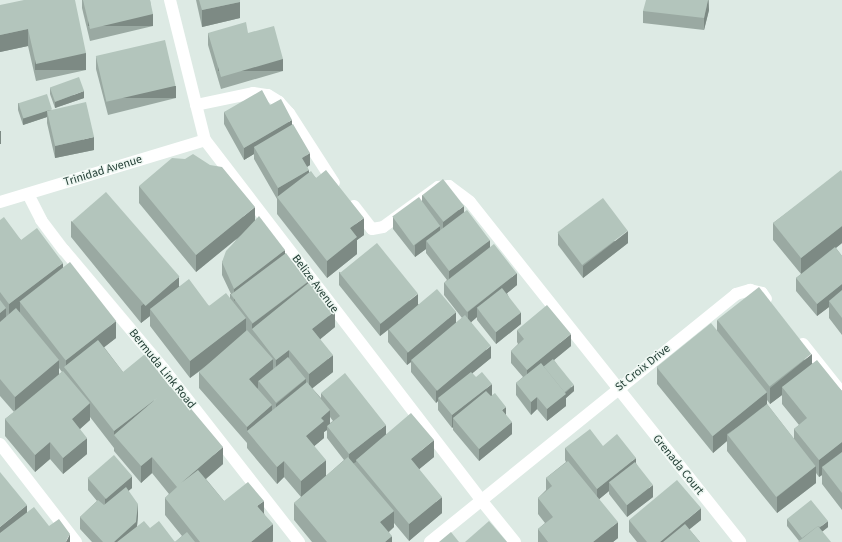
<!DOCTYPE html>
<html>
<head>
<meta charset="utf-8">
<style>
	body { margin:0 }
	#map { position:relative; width:842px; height:542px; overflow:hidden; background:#ddeae4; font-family:"Source Sans 3",sans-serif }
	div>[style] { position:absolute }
	.street>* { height:12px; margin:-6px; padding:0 6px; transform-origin:6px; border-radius:6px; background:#fff }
	.wall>* { inset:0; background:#9aa9a2 }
	.shaded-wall>* { inset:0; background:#7d8a84; transform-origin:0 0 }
	.building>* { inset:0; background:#b3c5bc; transform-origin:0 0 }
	span { translate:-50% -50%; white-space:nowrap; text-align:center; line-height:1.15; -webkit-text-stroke:3px #eef7f2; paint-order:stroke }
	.street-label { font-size:12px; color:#1e3a31 }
</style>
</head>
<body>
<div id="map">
	<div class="street">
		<i style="left:170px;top:0;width:144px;rotate:76deg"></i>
		<i style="left:205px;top:140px;width:454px;rotate:52.5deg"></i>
		<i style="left:481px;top:500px;width:54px;rotate:51deg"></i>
		<i style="left:196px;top:105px;width:58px;rotate:-11.9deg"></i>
		<i style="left:253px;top:93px;width:15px;rotate:8deg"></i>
		<i style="left:268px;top:95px;width:13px;rotate:32deg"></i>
		<i style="left:279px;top:102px;width:15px;rotate:48deg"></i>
		<i style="left:289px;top:113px;width:83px;rotate:57.3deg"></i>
		<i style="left:28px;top:194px;width:29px;rotate:63deg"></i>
		<i style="left:41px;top:220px;width:38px;rotate:53deg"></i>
		<i style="left:64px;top:250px;width:154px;rotate:50deg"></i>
		<i style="left:163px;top:368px;width:221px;rotate:52deg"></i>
		<i style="left:0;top:202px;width:214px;rotate:-16.8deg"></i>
		<i style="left:354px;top:206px;width:29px;rotate:52deg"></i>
		<i style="left:372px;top:229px;width:11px;rotate:-10deg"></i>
		<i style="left:383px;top:227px;width:68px;rotate:-36deg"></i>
		<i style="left:438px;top:187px;width:11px;rotate:-5deg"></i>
		<i style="left:449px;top:186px;width:26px;rotate:37deg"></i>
		<i style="left:470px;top:202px;width:434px;rotate:51.5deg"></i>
		<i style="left:803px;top:344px;width:63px;rotate:51.5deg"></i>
		<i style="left:0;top:444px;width:124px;rotate:52.2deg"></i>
		<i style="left:430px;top:542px;width:394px;rotate:-39deg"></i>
		<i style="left:736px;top:294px;width:15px;rotate:-16deg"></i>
		<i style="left:750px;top:290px;width:12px;rotate:14deg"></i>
		<i style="left:762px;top:293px;width:7px;rotate:56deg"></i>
	</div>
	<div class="wall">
		<i style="clip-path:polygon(82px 0,150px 0,153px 26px,90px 41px,82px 8px)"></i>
		<i style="clip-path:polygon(196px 0,240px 0,240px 18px,202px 27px)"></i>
		<i style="clip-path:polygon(709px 0,709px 10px,704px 30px,643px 23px,643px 11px)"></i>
		<i style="clip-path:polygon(0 5px,86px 70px,36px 81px,28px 46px,0 52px)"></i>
		<i style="clip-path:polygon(208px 33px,248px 33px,283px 71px,221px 89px,208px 45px)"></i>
		<i style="clip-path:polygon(96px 57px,176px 98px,108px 115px,96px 69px)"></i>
		<i style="clip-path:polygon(50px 88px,84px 98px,55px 108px,50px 94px)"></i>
		<i style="clip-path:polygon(18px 103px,52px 110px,94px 150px,55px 158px,47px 123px,47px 117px,23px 125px,18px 110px)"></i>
		<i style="clip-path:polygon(270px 105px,292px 125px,310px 165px,307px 167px,309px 172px,316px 178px,364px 235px,357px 240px,357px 254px,327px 278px,277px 214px,277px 199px,254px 159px,254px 154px,244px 160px,224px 124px,224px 112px)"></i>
		<i style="clip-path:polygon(842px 172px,842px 243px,836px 248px,842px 256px,842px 335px,829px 318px,829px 307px,817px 316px,796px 291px,796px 278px,801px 274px,773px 240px,773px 223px)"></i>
		<i style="clip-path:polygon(evenodd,139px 186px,255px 220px,285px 253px,308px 283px,335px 327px,320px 339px,333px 372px,312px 388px,321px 398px,321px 393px,386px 434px,434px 457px,419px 469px,442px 513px,409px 541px,394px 523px,394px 527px,389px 532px,392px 542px,312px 542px,294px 520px,294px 503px,301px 497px,284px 477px,277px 484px,247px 448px,247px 443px,199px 388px,199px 372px,204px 368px,190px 378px,150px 326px,150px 316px,141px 323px,71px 237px,71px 221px,179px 286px,209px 306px,230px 298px,230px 294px,231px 294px,222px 275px,222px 262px,238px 237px,196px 272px,139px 203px,139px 186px,330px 417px,333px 421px,330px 423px,330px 417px,139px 186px,327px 430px,327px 438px,344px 460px,326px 476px,314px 446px,324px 438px,324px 432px,327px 430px)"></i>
		<i style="clip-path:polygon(422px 195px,464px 212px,490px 247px,517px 285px,507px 293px,521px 324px,496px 344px,477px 320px,477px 317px,471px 322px,491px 358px,472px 373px,492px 396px,506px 415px,512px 434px,479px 461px,453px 430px,453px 427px,452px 428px,438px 410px,438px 401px,436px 403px,411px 372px,411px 362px,407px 365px,388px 342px,388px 330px,380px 336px,339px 285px,339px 272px,418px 304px,456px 323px,462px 318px,444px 295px,444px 283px,447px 280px,426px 253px,426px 249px,415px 257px,393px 229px,393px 217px,422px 201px)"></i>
		<i style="clip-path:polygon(evenodd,0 220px,21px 240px,63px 268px,116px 338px,104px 347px,123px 372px,223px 464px,206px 479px,224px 501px,264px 513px,273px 541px,272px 542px,92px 542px,80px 529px,80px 517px,97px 501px,88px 490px,88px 478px,132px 488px,128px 491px,138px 516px,137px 527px,150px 528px,175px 542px,182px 536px,165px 515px,165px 498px,169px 494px,152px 473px,141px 483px,114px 451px,114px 447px,114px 448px,90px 417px,90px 420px,80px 429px,87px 454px,63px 474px,50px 459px,35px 472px,5px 436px,5px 419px,14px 412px,0 396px,0 220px,59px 368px,62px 372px,59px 374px,59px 368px)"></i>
		<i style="clip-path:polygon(558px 233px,628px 243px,583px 278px,558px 245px)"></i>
		<i style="clip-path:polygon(evenodd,717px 320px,812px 363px,842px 391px,842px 510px,822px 484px,822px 475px,819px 477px,816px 473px,816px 483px,777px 513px,727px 451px,727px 441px,713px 453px,657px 384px,657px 367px,717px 331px,717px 320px,782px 395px,782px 404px,799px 425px,794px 429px,794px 439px,767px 404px,767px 400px,770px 404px,782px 395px)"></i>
		<i style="clip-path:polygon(517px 330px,571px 346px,554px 360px,574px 391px,566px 398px,566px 406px,547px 421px,537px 409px,531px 415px,516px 395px,516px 383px,523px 377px,511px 363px,511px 351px,518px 344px,517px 342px)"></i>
		<i style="clip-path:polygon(603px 446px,636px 463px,653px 497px,627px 517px,609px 494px,609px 491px,599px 499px,618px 538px,613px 542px,538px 542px,538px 529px,545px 523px,538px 514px,538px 498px,546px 490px,546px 478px,566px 462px,565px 460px,565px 448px)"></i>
		<i style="clip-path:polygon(787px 519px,828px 527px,823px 531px,799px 541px,787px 526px)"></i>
		<i style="clip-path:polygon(629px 520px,701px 520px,689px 529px,700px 542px,637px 542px,629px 532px)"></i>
	</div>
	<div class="shaded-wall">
		<i style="clip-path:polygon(708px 0,709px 10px,704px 30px,704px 18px)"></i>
		<i style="clip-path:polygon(240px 2px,240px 18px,202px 27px,202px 10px)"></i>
		<i style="left:153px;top:14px;width:12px;height:65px;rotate:90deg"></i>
		<i style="clip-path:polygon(28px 29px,28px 46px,0 52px,0 35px)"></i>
		<i style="left:86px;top:53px;width:17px;height:51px;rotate:90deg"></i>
		<i style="left:283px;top:59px;width:12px;height:65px;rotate:90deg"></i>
		<i style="left:176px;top:86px;width:12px;height:70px;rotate:90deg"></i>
		<i style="clip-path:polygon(84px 91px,84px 98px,55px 108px,55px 102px)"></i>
		<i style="clip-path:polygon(52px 109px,47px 111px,47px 117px,23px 125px,23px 118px)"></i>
		<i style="clip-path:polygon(292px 120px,292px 132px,254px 147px,254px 154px,244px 160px,244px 148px)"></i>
		<i style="left:0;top:131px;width:1px;height:13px"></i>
		<i style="clip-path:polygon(94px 137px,94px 150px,55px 158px,55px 146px)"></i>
		<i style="clip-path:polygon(310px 153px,310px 165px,302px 170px,302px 158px)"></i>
		<i style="clip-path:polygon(309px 170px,309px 183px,278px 198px,278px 188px)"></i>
		<i style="clip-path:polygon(464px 206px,464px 218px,443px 234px,443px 222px)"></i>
		<i style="clip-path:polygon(255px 207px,255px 224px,196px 272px,196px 255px)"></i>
		<i style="clip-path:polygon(364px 218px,364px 235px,357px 240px,357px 254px,327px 278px,327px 261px,350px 228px)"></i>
		<i style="clip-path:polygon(440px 226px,440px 238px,426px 241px,426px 249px,415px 257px,415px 245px)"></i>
		<i style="clip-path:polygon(842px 226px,842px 243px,801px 275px,801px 258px)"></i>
		<i style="clip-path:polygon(628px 231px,628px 243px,583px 278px,583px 266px)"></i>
		<i style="clip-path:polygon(490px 240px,490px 252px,449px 283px,449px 271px)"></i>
		<i style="clip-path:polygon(285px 250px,285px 262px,234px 301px,234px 289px)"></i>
		<i style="clip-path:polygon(63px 263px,63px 280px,20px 302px,20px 312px,9px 321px,9px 304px)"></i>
		<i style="clip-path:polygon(517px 273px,517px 285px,482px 314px,477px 308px,477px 317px,468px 325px,468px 312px)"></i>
		<i style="clip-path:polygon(179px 277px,179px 294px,150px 309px,150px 316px,141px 323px,141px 306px)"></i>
		<i style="clip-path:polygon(308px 282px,308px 294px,252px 329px,252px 324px)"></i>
		<i style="clip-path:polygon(842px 284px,842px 296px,829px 301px,829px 307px,817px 316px,817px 304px)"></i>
		<i style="clip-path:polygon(418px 294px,418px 306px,380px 336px,380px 324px)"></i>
		<i style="clip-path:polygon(6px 308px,6px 325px,0 330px,0 313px)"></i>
		<i style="clip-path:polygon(335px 311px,335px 327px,312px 346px,312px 329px)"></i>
		<i style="clip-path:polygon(456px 312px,456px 324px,411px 360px,411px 362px,407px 365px,407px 353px)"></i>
		<i style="clip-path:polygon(521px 312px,521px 324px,496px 344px,496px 332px)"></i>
		<i style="clip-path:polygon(246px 318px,246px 335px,190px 378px,190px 361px)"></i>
		<i style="clip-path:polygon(116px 321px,116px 338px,70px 374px,66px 369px,66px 360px)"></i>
		<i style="clip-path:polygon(571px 334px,571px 346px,527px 382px,527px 370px)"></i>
		<i style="clip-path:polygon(491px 346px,491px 358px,440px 400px,438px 398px,438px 401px,436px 403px,436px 391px)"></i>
		<i style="clip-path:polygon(289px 350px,289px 367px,276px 376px,276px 360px)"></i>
		<i style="clip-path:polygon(812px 354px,812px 371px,782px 387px,782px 395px,770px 404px,770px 388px)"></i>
		<i style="clip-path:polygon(333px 355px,333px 372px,309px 391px,309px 374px)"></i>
		<i style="clip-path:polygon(273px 359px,273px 376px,258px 381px,258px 388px,249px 396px,249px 379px)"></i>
		<i style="clip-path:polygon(59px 360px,59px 376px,15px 414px,15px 397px)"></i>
		<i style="clip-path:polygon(306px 379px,306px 391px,276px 416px,276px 404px)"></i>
		<i style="clip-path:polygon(492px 384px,492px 396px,453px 418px,453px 427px,452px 428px,452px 415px)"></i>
		<i style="clip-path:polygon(574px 385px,574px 391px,566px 398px,566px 406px,547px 421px,547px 409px)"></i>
		<i style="clip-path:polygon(767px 392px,767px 408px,727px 434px,727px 441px,713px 453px,713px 436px)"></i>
		<i style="clip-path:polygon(537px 397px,537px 409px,531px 415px,531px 402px)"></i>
		<i style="clip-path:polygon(157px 398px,114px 435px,114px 448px,114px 431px)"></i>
		<i style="clip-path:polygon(90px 403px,90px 420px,72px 436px,72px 419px)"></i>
		<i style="clip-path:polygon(272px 405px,272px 422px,247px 431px,247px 443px,247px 427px)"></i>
		<i style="clip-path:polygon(506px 407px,506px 419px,502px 410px)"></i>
		<i style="clip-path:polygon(330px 410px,330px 427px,327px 426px,327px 430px,324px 432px,324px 438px,306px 453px,306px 436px,321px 418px)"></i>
		<i style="clip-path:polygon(512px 422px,512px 434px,479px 461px,479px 449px)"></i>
		<i style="clip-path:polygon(386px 425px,386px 437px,356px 460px,356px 462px,349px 466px,349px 454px)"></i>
		<i style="clip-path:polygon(87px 438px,87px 454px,63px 474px,63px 458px)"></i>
		<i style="clip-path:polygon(434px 440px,434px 457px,411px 476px,411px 459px)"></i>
		<i style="clip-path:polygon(50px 442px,50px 459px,35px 472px,35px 455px)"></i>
		<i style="clip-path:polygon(842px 442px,842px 459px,822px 467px,822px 475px,819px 477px,819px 460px)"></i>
		<i style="clip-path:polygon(223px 447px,223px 464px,181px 500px,181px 483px)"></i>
		<i style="clip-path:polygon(152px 457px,152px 473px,141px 483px,141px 466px)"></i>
		<i style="clip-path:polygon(636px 458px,636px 471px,609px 482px,609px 491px,597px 501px,597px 489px)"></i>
		<i style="clip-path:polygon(326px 460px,326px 477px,301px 497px,301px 481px)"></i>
		<i style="clip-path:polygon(284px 461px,284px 477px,277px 484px,277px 467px)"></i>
		<i style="clip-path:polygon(816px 466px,816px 483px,777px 513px,777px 497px)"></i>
		<i style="clip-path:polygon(132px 476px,132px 488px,105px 511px,105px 499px)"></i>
		<i style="clip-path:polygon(653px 485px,653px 497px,627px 517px,627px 505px)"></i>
		<i style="clip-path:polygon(442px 497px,442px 513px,409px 541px,409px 524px)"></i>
		<i style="clip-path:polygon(264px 501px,264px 517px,257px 506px)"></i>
		<i style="clip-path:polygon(138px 504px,138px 516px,136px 534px,127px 542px,114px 542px)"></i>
		<i style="clip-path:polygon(27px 505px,27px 517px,0 539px,0 527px)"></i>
		<i style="clip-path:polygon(701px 508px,701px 520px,674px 542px,660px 542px)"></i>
		<i style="clip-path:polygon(394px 511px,394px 527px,380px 539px,380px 522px)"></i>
		<i style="clip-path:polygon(828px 521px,828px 527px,809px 542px,804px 540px)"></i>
		<i style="clip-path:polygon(618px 522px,618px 538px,613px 542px,593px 542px)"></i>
		<i style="clip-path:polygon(273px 524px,273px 541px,272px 542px,251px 542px)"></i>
		<i style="clip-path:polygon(70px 534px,70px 542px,66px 542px)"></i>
		<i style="clip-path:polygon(392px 536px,392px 542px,385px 542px)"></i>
	</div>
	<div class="building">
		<i style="clip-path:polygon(24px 0,75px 0,86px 53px,36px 64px,28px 29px,0 35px,0 5px)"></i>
		<i style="clip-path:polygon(83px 0,150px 0,153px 14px,90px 29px)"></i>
		<i style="clip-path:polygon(199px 0,240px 0,240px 2px,202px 10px)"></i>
		<i style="clip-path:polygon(646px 0,708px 0,704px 18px,643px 11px)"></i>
		<i style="clip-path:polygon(246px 22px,248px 33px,274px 26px,283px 59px,221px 77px,208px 33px)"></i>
		<i style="left:165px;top:40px;width:47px;height:71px;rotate:77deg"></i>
		<i style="left:79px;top:77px;width:15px;height:31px;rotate:70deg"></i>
		<i style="clip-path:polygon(262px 90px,270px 105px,281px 99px,292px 120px,244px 148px,224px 112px)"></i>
		<i style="left:47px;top:94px;width:16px;height:30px;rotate:72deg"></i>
		<i style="left:86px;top:102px;width:36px;height:40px;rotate:77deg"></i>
		<i style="clip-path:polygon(293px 124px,310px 153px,302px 158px,309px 170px,278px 188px,254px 147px)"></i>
		<i style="clip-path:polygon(193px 154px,210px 165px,222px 167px,255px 207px,196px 255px,139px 186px,172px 158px,185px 159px)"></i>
		<i style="clip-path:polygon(326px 170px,364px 218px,350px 228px,357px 237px,327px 261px,277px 197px,311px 171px,316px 178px)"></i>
		<i style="clip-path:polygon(841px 170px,842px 172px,842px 226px,801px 258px,773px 223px)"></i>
		<i style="left:443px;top:179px;width:34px;height:26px;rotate:52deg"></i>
		<i style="left:106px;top:192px;width:112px;height:45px;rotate:49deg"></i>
		<i style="left:419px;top:197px;width:36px;height:33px;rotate:54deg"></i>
		<i style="left:603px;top:198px;width:41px;height:57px;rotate:53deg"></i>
		<i style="left:467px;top:210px;width:38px;height:51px;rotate:53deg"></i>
		<i style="clip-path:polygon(259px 216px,285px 250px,234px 289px,222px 262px,226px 251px)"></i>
		<i style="clip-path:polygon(4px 217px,21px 240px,37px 228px,63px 263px,9px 304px,0 292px,0 220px)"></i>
		<i style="left:377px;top:243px;width:65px;height:48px;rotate:51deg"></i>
		<i style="left:494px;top:244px;width:37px;height:63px;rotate:52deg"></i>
		<i style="clip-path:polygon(835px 247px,842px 256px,842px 284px,817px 304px,796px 278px)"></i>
		<i style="left:286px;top:253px;width:36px;height:69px;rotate:53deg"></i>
		<i style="left:70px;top:262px;width:75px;height:64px;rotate:52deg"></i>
		<i style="clip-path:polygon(189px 279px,209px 306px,226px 293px,246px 318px,190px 361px,150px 309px)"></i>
		<i style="clip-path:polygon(311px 281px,335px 311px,312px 329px,333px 355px,309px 374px,289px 350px,276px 360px,252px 329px)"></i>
		<i style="left:759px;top:287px;width:85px;height:53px;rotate:52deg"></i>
		<i style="left:502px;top:288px;width:31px;height:32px;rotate:52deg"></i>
		<i style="left:437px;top:289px;width:30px;height:63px;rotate:50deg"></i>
		<i style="clip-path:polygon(842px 290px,842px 318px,829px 301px)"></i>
		<i style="clip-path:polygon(0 300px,6px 308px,0 313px)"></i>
		<i style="clip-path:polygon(547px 305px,571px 334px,527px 370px,511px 351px,524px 339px,517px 330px)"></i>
		<i style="clip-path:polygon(16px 308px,59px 360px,15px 397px,0 379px,0 322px)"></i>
		<i style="left:465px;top:315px;width:40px;height:70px;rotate:50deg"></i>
		<i style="left:711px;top:323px;width:89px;height:70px;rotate:51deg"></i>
		<i style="clip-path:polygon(247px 330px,273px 359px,249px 379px,272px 405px,247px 427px,199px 372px)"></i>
		<i style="clip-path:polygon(98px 340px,123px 372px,145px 354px,170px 387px,172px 386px,223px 447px,181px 483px,198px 470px,224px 501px,248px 482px,264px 501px,257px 506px,273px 524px,251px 542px,200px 542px,165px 498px,177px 487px,152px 457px,141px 466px,114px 435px,157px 398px,114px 431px,64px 367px)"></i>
		<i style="left:288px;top:357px;width:28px;height:38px;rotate:51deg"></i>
		<i style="left:553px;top:359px;width:33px;height:12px;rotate:51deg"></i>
		<i style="clip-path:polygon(817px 360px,842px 391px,842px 442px,819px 460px,794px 429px,807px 418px,782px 387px)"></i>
		<i style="clip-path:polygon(541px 363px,566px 394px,547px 409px,537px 397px,531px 402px,516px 383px)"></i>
		<i style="clip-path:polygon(63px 371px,90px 403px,72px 419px,87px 438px,63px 458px,50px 442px,35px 455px,5px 419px)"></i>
		<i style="clip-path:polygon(471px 372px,476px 377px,482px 372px,492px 384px,452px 415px,438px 398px)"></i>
		<i style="clip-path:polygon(345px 373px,386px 425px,349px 454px,327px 426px,340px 416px,321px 393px)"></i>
		<i style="clip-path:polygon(307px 382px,330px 410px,321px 418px,324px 421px,306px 436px,326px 460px,301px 481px,284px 461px,277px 467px,247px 431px)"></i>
		<i style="clip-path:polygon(486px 391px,491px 396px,495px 393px,506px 407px,502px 410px,512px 422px,479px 449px,453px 418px)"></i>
		<i style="left:767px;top:404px;width:79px;height:50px;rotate:52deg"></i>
		<i style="clip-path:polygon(411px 413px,434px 440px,411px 459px,442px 497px,409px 524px,356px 460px)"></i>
		<i style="clip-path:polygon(590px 429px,603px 446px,617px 434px,636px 458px,597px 489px,565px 448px)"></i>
		<i style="clip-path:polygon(842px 452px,842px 493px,822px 467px)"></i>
		<i style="left:114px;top:455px;width:28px;height:35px;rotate:49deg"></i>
		<i style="clip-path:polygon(348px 457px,394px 511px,380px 522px,392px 536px,385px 542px,327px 542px,294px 503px)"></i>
		<i style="clip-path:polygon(568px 461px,618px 522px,593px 542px,548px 542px,538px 529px,553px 517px,538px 498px,552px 486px,546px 478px)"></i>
		<i style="left:635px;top:462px;width:29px;height:33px;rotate:52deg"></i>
		<i style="clip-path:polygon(0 472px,27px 505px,0 527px)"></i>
		<i style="clip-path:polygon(677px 480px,701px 508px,660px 542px,647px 542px,629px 520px)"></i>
		<i style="clip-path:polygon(126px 487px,138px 504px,136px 522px,114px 542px,103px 542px,80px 517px,98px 500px,104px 505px)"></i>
		<i style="clip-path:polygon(811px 500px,828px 521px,820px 527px,818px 526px,802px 538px,787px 519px)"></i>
		<i style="clip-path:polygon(34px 507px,49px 526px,59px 519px,70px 534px,66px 541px,66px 542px,0 542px,0 533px)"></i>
		<i style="clip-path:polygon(144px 521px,150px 528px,159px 521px,175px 542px,187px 532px,195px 542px,117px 542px)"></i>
		<i style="clip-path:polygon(489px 521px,507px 542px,465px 542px)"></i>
		<i style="clip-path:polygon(685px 524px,700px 542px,663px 542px)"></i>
		<i style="clip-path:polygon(818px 526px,831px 542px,798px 542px)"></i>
		<i style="clip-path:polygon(451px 532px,459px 542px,439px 542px)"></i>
	</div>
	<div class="street-label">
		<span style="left:103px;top:171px;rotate:-17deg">Trinidad Avenue</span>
		<span style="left:315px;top:284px;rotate:53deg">Belize Avenue</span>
		<span style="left:643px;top:368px;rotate:-39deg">St Croix Drive</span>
		<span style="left:162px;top:369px;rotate:51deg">Bermuda Link Road</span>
		<span style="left:678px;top:465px;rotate:51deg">Grenada Court</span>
	</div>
</div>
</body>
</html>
